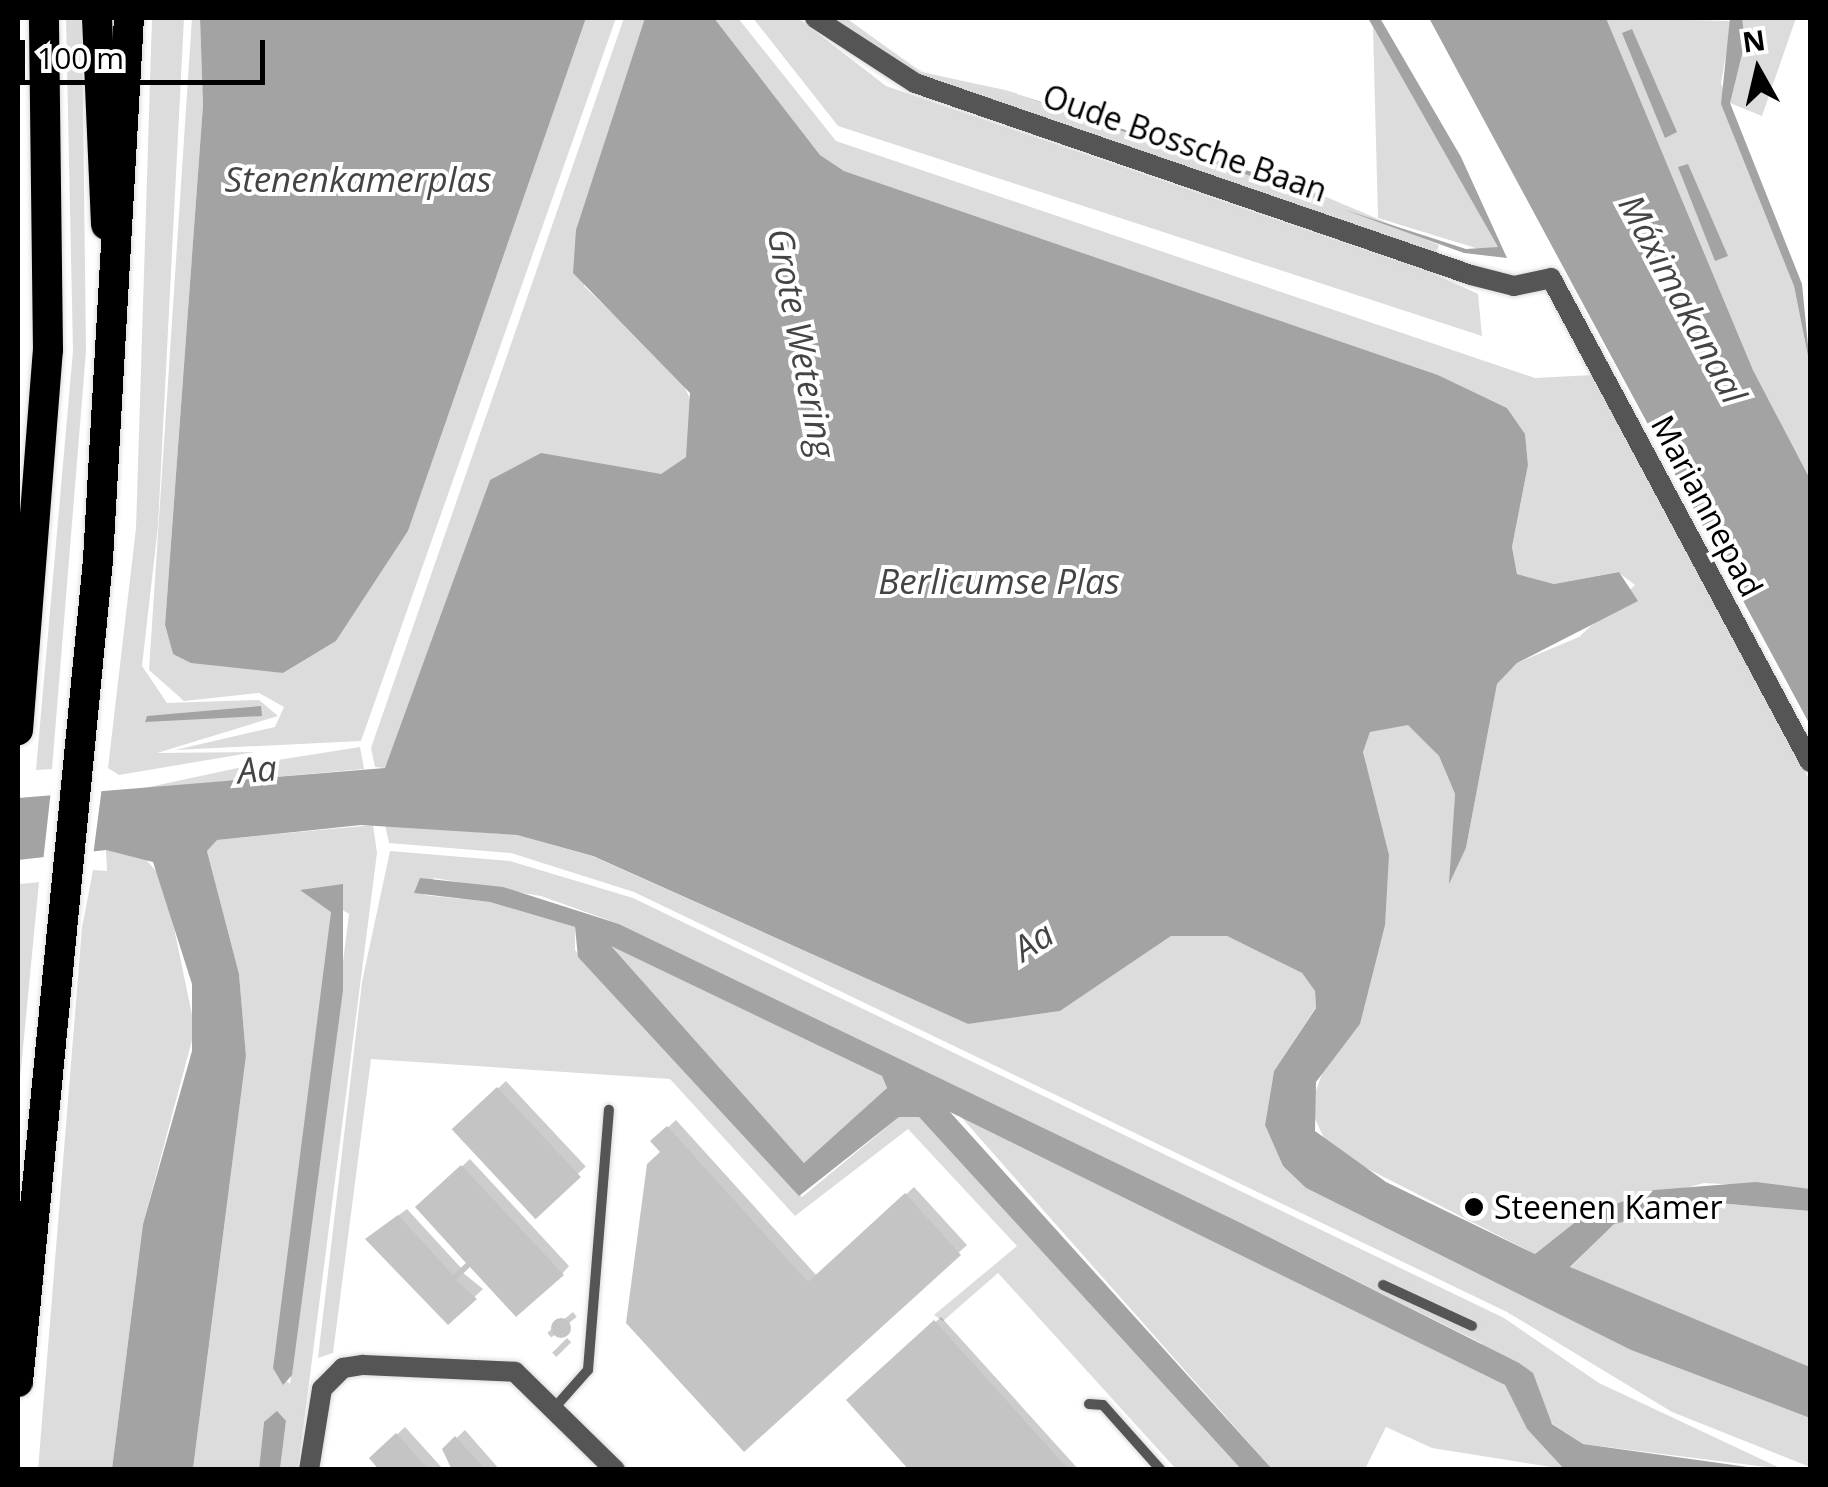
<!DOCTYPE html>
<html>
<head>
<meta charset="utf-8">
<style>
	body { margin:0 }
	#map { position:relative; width:1828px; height:1487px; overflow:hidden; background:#fff; font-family:"Open Sans",sans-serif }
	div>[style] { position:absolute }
	.green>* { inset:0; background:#dcdcdc }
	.water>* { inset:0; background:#a3a3a3 }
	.pier>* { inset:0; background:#fff }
	.shadow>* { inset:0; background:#0003; transform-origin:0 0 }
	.building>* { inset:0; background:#c4c4c4; transform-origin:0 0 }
	.round { border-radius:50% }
	.roads { filter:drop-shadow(0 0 2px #dbdbdb) drop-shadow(0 0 2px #dbdbdb) }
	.lane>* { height:10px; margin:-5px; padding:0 5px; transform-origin:5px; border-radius:5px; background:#555 }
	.street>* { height:20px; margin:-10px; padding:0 10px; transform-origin:10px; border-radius:10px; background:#555 }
	.highway>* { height:30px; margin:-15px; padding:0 15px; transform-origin:15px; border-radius:15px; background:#000 }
	.dots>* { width:28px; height:28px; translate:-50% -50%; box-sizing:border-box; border:5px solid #fff; border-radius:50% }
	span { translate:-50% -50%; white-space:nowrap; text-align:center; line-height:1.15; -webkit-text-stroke:8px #fff; paint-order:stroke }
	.street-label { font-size:32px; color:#000 }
	.poi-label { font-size:32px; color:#000 }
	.left { translate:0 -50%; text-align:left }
	.water-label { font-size:35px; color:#444; font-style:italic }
	.frame { position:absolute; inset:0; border:20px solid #000; pointer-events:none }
	.north { position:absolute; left:1708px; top:20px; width:100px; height:100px; -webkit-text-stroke:8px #fff; paint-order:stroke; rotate:352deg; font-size:28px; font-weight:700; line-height:40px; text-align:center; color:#000 }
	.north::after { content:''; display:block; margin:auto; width:35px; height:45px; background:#000; clip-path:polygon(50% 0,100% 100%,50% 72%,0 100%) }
	.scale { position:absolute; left:20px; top:40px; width:245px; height:45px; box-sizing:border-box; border:5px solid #000; border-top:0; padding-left:12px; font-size:30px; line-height:35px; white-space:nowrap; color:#000; -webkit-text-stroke:8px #fff; paint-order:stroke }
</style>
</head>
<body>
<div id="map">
	<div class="green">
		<i style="clip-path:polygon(66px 18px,82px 18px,86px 351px,52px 769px,36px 770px,73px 351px)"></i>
		<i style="clip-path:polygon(152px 18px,184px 18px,158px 526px,142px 666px,167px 703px,259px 700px,278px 716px,157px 753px,255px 752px,119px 775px,108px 768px,136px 528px)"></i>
		<i style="clip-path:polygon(192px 18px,200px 18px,203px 105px,165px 625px,173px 654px,283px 673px,336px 641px,408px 531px,586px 18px,616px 18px,361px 741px,175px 750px,275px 727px,284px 707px,259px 693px,184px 701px,149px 670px)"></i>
		<i style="clip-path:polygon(624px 18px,645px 18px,584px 286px,681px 379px,695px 410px,692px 440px,686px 457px,661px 474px,490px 480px,400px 739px,385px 768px,375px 767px,371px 748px)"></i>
		<i style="clip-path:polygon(714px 18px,738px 18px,836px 141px,1535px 378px,1592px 375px,1810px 781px,1810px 1189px,1704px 1183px,1583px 1216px,1535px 1254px,1329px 1149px,1310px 1108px,1325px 1065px,1360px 1024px,1377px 822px,1363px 751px,1370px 732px,1408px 724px,1439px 756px,1455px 794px,1450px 881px,1466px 848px,1497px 684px,1517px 663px,1579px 637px,1635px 585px,1618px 572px,1554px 584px,1517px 574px,1512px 547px,1528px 465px,1525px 434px,1507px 408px,1438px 375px,844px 171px,820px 155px)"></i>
		<i style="clip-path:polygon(753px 18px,798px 18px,886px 86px,1432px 273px,1478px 294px,1482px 336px,838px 126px)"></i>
		<i style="clip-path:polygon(825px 18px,846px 18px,921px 72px,1005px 90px,1324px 196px,1439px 245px,1436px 253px,891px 71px)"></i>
		<i style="clip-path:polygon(1606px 18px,1732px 21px,1721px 83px,1794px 286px,1810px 366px,1810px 479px,1753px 370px)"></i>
		<i style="clip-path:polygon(1742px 18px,1796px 18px,1762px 116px,1730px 103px)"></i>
		<i style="clip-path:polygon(1373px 27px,1498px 247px,1495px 254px,1378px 218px)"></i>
		<i style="clip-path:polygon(360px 747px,364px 769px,140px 789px,265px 762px)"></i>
		<i style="clip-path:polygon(evenodd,373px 825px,377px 853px,298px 1469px,280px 1469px,286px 1421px,264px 1422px,259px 1469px,193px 1470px,246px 1056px,239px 974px,207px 851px,216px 840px,373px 825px,322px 897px,349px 914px,290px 1384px,273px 1368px,321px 1009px,331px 912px,322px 897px)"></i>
		<i style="clip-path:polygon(385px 825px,517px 835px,592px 856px,968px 1024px,1060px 1011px,1171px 936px,1227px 936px,1302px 973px,1315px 991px,1316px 1007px,1274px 1071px,1265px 1125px,1283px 1166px,1306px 1188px,1631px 1350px,1810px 1418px,1810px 1467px,1672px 1412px,1507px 1312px,634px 892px,511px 853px,389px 843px)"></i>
		<i style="clip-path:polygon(106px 850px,139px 852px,164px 880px,195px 1029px,143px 1224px,112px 1469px,38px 1470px,82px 928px,93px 870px,107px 871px)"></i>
		<i style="clip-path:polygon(390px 851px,510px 861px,633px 898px,1504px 1318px,1599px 1383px,1782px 1469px,1583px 1444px,1553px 1424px,1481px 1343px,1241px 1223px,619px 924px,541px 896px,434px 878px,424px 895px,490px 902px,575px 927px,575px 950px,802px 1197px,899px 1117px,919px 1117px,1241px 1469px,1176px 1469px,998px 1273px,943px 1321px,934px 1315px,1017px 1246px,908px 1129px,795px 1216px,670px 1079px,371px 1059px,333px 1353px,318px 1358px,362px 982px)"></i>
		<i style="clip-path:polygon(39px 882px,25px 1027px,18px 1100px,18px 907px,20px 884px)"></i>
		<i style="clip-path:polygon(611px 945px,882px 1076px,887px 1088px,805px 1164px,612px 957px)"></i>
		<i style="clip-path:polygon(954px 1109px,1505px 1385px,1527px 1429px,1564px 1469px,1432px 1448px,1386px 1427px,1365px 1469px,1272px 1469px)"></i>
		<i style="clip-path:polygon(1707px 1202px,1810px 1211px,1810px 1367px,1570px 1268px,1613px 1224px)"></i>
	</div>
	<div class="water">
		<i style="clip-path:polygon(200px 18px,586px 18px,408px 531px,336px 641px,283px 673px,191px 663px,173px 654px,165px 625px,203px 105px)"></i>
		<i style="clip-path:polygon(645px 18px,714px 18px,820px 155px,844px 171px,1438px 375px,1507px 408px,1525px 434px,1528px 465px,1512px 547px,1517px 574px,1554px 584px,1619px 572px,1638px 601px,1517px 663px,1497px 684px,1466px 848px,1449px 884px,1455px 794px,1439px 756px,1408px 725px,1370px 732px,1363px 752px,1389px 855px,1385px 925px,1360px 1024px,1316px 1082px,1315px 1131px,1386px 1182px,1535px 1254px,1583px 1216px,1654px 1190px,1756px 1182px,1810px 1189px,1810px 1211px,1707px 1202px,1614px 1224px,1570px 1267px,1810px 1367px,1810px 1418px,1631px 1350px,1306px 1188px,1283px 1166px,1265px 1125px,1274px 1071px,1316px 1008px,1315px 991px,1302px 973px,1227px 936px,1171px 936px,1060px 1011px,968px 1024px,593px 856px,517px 835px,361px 825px,217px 840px,207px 851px,239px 974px,246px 1056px,193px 1469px,112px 1469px,143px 1224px,192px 1051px,192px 984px,153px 862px,106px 850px,18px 860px,18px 798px,385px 768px,490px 480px,541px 453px,661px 474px,686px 457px,690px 393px,573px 273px,576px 230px)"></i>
		<i style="clip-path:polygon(1368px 18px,1380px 18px,1461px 157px,1507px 258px,1464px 253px,1342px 209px,1466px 249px,1498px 247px)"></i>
		<i style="clip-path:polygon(1429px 18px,1606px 18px,1753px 370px,1810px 479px,1810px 725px)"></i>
		<i style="clip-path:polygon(1730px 18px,1742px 18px,1745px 42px,1730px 103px,1802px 284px,1810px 366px,1794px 286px,1721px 104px)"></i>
		<i style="clip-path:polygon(1632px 29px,1677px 132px,1665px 138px,1622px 33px)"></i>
		<i style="clip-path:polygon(1005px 90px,1324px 196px,1322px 201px)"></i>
		<i style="clip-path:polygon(1688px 164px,1728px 256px,1715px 261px,1678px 167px)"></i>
		<i style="clip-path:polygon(261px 706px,262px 716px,145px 722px,147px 716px)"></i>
		<i style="clip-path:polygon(evenodd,420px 878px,503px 887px,619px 924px,1241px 1223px,1519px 1363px,1533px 1373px,1552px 1424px,1583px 1444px,1762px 1469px,1564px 1469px,1527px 1429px,1505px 1385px,950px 1112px,1272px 1469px,1241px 1469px,919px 1117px,899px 1117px,799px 1196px,578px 957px,575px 927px,490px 902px,414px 893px,420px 878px,611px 946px,882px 1076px,887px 1088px,804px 1163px,611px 946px)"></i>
		<i style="clip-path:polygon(343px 884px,343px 990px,292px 1375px,283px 1385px,273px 1368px,331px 912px,300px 890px)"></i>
		<i style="clip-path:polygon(277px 1411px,286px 1421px,280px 1469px,259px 1469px,264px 1422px)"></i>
	</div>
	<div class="pier">
		<i style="clip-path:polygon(102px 787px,93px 856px,43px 862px,51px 790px)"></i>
	</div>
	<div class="shadow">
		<i style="left:506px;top:1081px;width:117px;height:71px;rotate:47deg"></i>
		<i style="clip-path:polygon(676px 1120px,817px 1276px,914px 1187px,967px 1245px,744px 1449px,671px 1146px,653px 1141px)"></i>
		<i style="clip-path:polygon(470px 1159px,569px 1266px,562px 1274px,470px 1264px,462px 1272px,483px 1289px,448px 1322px,376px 1232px,407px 1209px,462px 1269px,469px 1263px,418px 1207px)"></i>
		<i style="clip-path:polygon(1472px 1192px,1486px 1199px,1478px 1220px,1461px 1212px)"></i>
		<i style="left:573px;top:1312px;width:6px;height:33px;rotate:51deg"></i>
		<i style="clip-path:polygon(941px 1317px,1079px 1470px,912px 1470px,849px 1400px)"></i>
		<i style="left:567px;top:1338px;width:6px;height:21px;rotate:45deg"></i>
		<i style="clip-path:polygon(405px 1427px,444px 1470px,383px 1470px,372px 1458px)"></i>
		<i style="clip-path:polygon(465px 1430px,500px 1470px,455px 1470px,445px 1449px)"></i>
	</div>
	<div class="building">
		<i style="left:497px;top:1087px;width:123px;height:62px;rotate:47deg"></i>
		<i style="clip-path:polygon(667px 1126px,808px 1282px,905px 1193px,961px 1255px,744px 1452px,626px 1323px,647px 1164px,660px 1152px,650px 1141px)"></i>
		<i style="clip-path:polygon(461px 1165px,564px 1275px,516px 1317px,470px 1267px,456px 1280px,477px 1299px,448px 1325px,365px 1239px,398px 1215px,453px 1275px,466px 1263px,415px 1207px)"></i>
		<i class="round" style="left:1461px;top:1197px;width:24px;height:24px"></i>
		<i class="round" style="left:551px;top:1318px;width:20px;height:20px"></i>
		<i style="clip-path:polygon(934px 1320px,1069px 1470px,909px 1470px,846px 1400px)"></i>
		<i style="clip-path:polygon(396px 1433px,429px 1470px,379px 1470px,369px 1458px)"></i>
		<i style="clip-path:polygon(455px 1436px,486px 1470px,452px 1470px,442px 1449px)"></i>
	</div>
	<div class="roads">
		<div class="lane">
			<i style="left:1383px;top:1285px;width:98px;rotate:24.7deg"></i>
			<i style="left:1089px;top:1404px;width:14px;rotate:4deg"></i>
			<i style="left:1103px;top:1405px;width:87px;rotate:48.3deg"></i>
			<i style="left:557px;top:1405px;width:47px;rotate:-48.5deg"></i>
			<i style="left:588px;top:1370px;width:261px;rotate:-85.4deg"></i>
		</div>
		<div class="street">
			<i style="left:815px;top:18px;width:119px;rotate:33deg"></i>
			<i style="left:915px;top:83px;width:588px;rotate:19.05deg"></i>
			<i style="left:1471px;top:275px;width:44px;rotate:14.3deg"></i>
			<i style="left:1514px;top:286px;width:38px;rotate:-12deg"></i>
			<i style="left:1551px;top:278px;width:549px;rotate:61.85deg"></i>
			<i style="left:309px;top:1470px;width:82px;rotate:-80.9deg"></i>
			<i style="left:322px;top:1389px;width:30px;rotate:-45deg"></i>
			<i style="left:343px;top:1368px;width:20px;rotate:-9deg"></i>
			<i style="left:363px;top:1365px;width:152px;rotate:2.6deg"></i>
			<i style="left:515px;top:1372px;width:140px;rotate:44.4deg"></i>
		</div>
		<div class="highway">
			<i style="left:97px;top:18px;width:207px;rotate:87.5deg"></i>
			<i style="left:18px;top:730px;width:381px;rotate:-85.5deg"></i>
			<i style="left:48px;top:350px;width:332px;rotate:-90.7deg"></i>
			<i style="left:18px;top:1382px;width:826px;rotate:-84.44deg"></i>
			<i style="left:98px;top:560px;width:543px;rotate:-86.73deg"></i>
		</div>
	</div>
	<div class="dots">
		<i style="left:1474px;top:1207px;background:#000"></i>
	</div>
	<div class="street-label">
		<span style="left:1185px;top:143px;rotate:19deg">Oude Bossche Baan</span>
		<span style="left:1707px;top:506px;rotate:62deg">Mariannepad</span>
	</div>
	<div class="poi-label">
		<span class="left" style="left:1494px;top:1207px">Steenen Kamer</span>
	</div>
	<div class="water-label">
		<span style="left:358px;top:179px">Stenenkamerplas</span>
		<span style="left:1683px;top:299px;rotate:62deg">Máximakanaal</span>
		<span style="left:802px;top:343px;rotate:79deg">Grote Wetering</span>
		<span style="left:999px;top:581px">Berlicumse Plas</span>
		<span style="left:257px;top:769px;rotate:-5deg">Aa</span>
		<span style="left:1033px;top:941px;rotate:-33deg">Aa</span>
	</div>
	<div class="frame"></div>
	<div class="north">N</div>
	<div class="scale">100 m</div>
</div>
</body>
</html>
